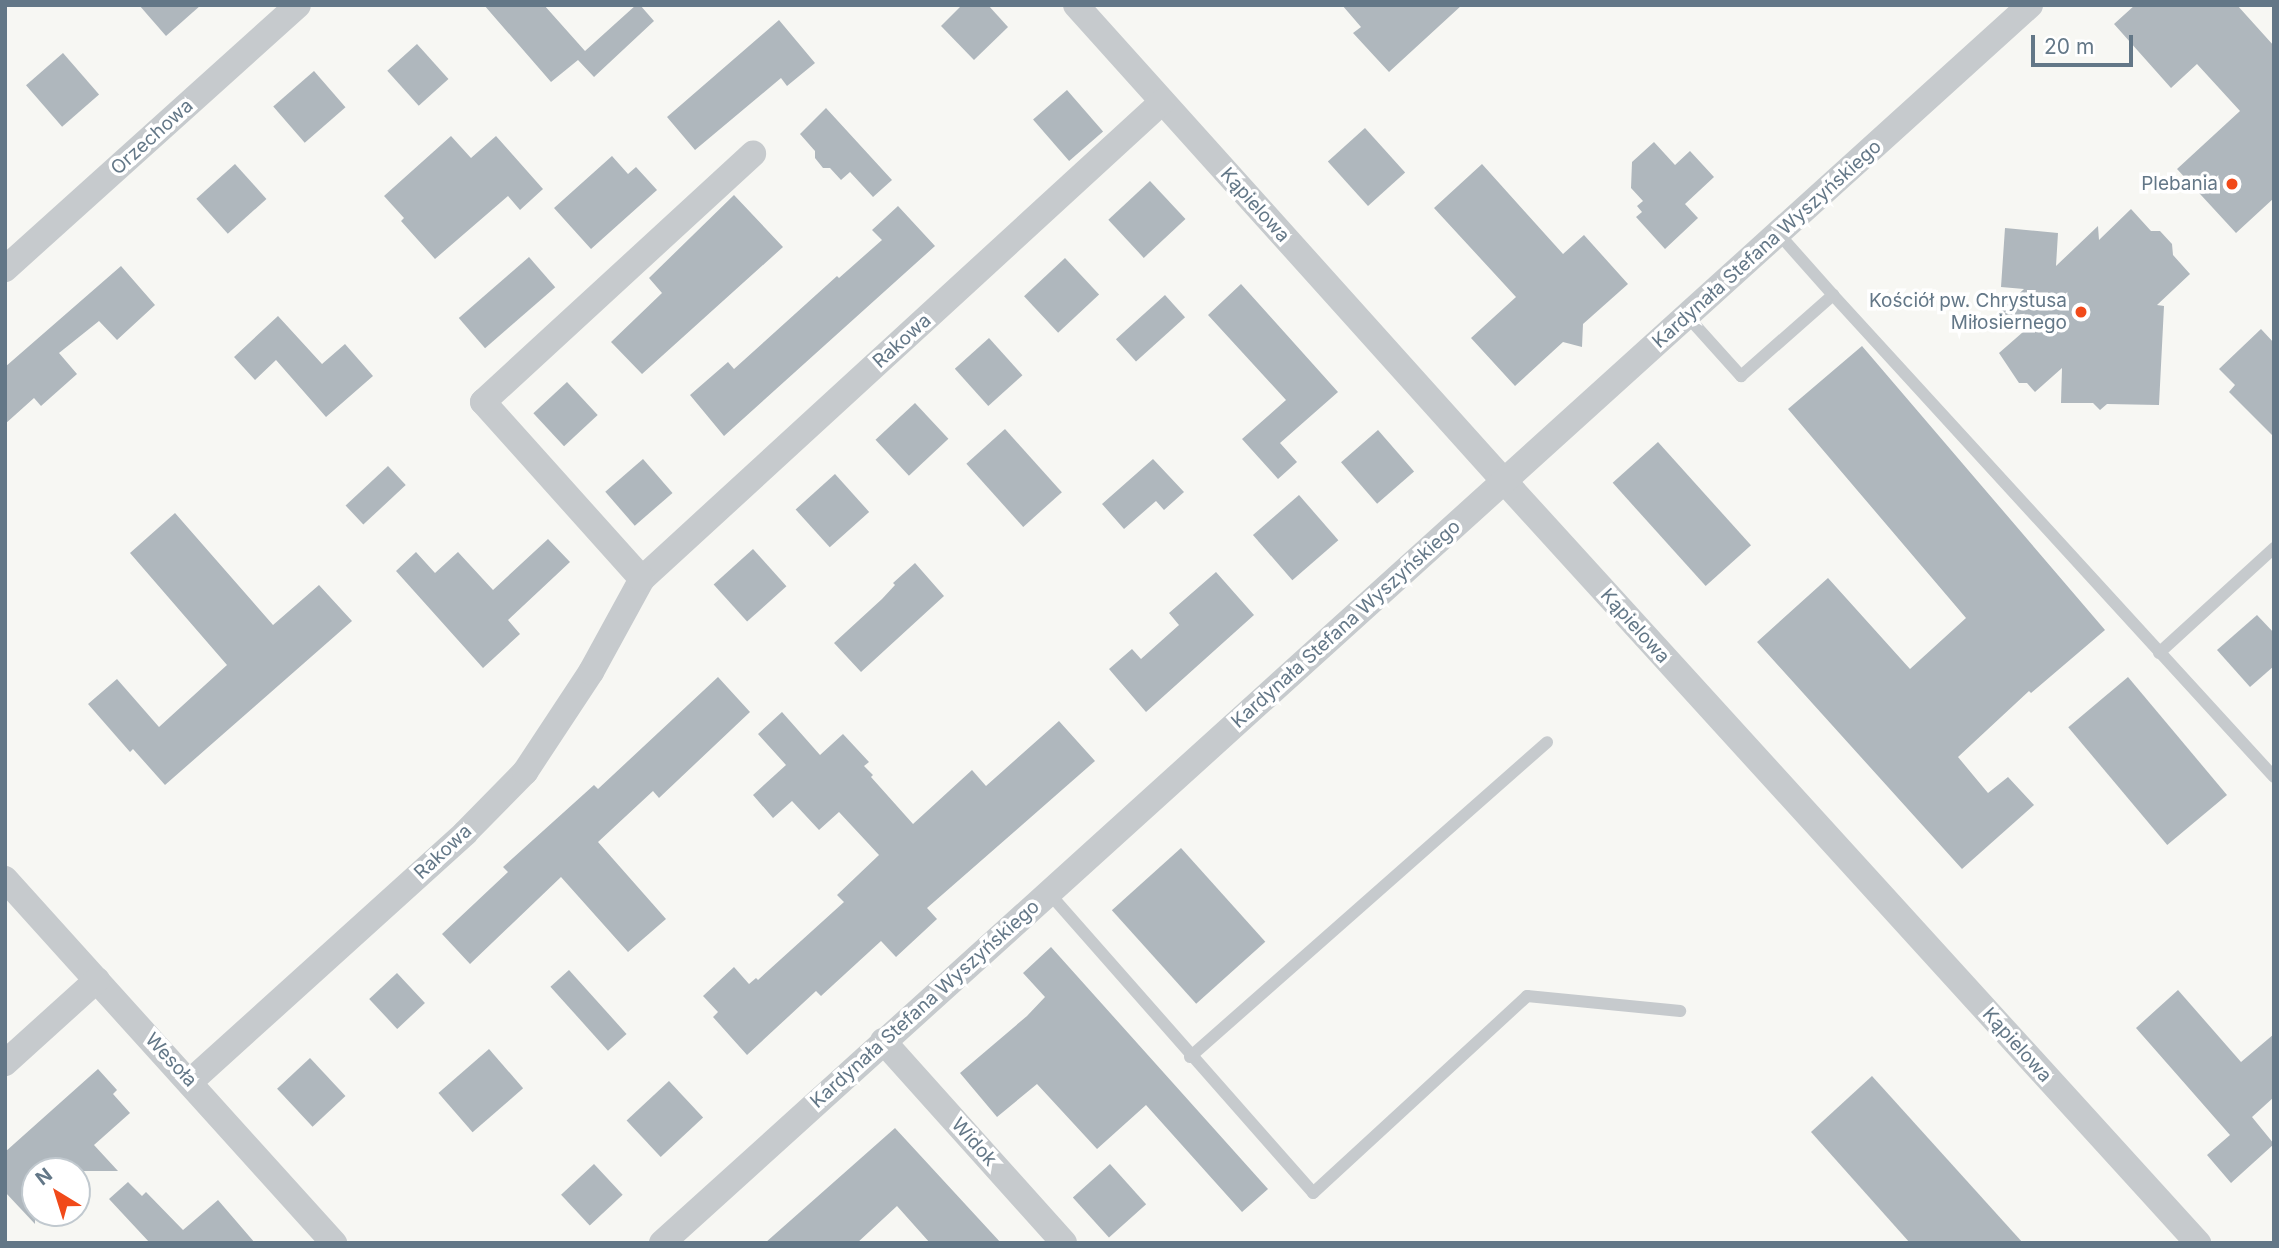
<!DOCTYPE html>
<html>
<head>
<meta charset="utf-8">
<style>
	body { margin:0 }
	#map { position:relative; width:2279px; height:1248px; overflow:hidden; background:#f7f7f3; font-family:Inter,sans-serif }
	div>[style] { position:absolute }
	.building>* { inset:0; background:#afb7bd; transform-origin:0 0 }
	.service>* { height:12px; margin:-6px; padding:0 6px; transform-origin:6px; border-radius:6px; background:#c6cacd }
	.minor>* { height:26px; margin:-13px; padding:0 13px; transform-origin:13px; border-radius:13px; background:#c6cacd }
	.dots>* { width:19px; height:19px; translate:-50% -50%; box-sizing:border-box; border:4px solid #fff; border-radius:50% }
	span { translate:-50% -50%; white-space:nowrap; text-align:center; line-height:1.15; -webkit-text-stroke:7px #fff; paint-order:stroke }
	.street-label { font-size:19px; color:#637787 }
	.poi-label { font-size:19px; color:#637787 }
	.right { translate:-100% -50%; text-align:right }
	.frame { position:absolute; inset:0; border:7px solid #637787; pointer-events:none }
	.north { position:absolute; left:21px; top:1157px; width:70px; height:70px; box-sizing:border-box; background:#fff; border:2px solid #c1c9cf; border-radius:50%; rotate:322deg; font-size:19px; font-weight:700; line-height:28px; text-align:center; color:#637787 }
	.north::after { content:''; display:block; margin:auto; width:24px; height:32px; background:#f14a1a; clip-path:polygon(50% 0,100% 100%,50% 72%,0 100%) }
	.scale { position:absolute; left:2031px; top:35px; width:102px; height:32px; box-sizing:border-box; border:4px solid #637787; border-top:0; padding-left:9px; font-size:21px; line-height:24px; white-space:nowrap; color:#637787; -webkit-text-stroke:5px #fff; paint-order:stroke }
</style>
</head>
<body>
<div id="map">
	<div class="building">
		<i style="clip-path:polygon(139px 5px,201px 5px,166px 36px)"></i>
		<i style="clip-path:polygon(484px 5px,544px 5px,585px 51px,636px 5px,640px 5px,654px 21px,594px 77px,578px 60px,551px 82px)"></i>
		<i style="clip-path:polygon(962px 5px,988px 5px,1008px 27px,974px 60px,941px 26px)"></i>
		<i style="clip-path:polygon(1342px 5px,1462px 5px,1389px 72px,1353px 33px,1361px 27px)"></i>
		<i style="clip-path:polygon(2135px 5px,2237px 5px,2274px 46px,2274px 198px,2236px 233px,2177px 169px,2240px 111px,2197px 64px,2171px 88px,2114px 24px)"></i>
		<i style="clip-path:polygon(779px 20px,815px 63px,787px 86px,781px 78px,695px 150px,667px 117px)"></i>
		<i style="left:417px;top:44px;width:47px;height:40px;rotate:48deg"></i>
		<i style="left:63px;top:53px;width:55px;height:49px;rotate:49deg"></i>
		<i style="left:314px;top:71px;width:48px;height:54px;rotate:49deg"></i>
		<i style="left:1067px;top:90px;width:55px;height:45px;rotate:49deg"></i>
		<i style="clip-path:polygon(826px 108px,892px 180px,873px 197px,850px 172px,841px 180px,830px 168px,823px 168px,815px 158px,815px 151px,800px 134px)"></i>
		<i style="left:1365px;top:128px;width:60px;height:50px;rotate:48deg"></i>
		<i style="clip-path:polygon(451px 136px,471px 158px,496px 136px,543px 189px,520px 210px,508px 196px,435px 259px,401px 221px,404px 218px,384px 196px)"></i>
		<i style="clip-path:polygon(1654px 142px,1675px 165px,1690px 151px,1714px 177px,1685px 204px,1698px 218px,1665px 249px,1636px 217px,1642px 212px,1637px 206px,1643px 201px,1631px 188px,1632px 162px)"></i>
		<i style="clip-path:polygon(612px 156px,628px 174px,636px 167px,657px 190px,591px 249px,554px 208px)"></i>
		<i style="left:235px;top:164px;width:47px;height:52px;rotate:48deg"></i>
		<i style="clip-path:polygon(1482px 164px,1563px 254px,1584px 235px,1628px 284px,1583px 324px,1582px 347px,1563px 342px,1515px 386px,1471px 338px,1516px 297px,1434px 208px)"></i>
		<i style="left:1150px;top:181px;width:52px;height:57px;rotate:47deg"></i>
		<i style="clip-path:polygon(734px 195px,783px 247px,642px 374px,611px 342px,662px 293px,649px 278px)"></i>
		<i style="clip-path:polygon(898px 206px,935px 246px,724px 436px,690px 395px,728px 362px,734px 369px,837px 276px,839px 278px,882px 240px,872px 230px)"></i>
		<i style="clip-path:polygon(2131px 209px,2151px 231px,2160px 231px,2172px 244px,2173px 255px,2190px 274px,2157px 305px,2164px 306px,2159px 405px,2107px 404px,2100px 410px,2093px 403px,2061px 403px,2062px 368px,2035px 392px,2027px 383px,2019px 383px,1999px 353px,2023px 332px,1985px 326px,2024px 289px,2001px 287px,2005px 228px,2058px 233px,2056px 266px,2098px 226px,2099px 240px)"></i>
		<i style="left:529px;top:257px;width:40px;height:93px;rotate:49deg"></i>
		<i style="left:1065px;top:258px;width:50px;height:56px;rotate:47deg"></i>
		<i style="clip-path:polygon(121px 266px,155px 305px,117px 340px,99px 321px,59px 353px,77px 374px,41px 406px,34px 398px,5px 424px,5px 367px)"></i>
		<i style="clip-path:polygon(1241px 284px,1338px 392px,1280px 443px,1297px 462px,1278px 479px,1242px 439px,1286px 400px,1208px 315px)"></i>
		<i style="left:1165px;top:295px;width:30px;height:66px;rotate:48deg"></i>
		<i style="clip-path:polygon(278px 316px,322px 364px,345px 344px,373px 376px,326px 417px,276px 360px,255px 380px,234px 357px)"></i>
		<i style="clip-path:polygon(2261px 329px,2274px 343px,2274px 437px,2229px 392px,2235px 385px,2219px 369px)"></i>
		<i style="left:989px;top:338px;width:50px;height:46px;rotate:48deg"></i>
		<i style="clip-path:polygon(1862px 346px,2105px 630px,2031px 693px,2029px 691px,1958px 757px,1988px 793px,2008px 777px,2034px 805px,1962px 869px,1757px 642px,1828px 578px,1910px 669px,1966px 618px,1788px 409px)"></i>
		<i style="left:567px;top:382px;width:45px;height:46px;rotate:47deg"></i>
		<i style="left:915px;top:403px;width:49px;height:54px;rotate:47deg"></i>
		<i style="left:1005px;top:429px;width:85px;height:52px;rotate:48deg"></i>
		<i style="left:1378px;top:430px;width:55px;height:49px;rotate:49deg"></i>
		<i style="left:1658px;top:442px;width:139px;height:61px;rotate:48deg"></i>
		<i style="left:643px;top:459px;width:45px;height:50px;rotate:49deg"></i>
		<i style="clip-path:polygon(1153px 459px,1184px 492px,1164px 510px,1156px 501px,1124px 529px,1102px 504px)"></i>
		<i style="left:388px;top:466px;width:26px;height:58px;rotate:47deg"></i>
		<i style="left:835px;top:474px;width:51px;height:53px;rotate:48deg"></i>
		<i style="left:1299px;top:495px;width:60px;height:61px;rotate:49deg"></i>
		<i style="clip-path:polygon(175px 513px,273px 625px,319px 585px,352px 621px,165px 785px,133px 749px,130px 752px,88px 704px,117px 679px,159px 727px,227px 665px,130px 553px)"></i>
		<i style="clip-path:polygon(548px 539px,570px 562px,508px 620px,520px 634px,483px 668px,396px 571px,416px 552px,435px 573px,458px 552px,493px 590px)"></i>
		<i style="left:753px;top:549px;width:50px;height:53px;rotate:48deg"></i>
		<i style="clip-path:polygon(915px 563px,944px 596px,861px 672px,834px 643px,882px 599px,895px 585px,893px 583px)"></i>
		<i style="clip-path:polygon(1216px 572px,1254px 615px,1146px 712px,1109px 669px,1132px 649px,1141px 659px,1179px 625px,1169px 613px)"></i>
		<i style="clip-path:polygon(2257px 615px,2274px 633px,2274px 666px,2250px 687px,2217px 650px)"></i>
		<i style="clip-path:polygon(718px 677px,750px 712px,659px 798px,653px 791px,598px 842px,666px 919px,628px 952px,561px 877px,470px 964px,442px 934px,508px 872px,503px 867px,594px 785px,598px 789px)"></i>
		<i style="left:2128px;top:677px;width:154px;height:78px;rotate:50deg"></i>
		<i style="clip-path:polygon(782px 712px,820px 755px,843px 734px,869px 762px,864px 766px,873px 775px,871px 777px,913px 824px,972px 770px,986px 786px,1059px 721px,1095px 761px,927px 908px,937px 919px,896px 957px,881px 941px,821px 996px,816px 991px,747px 1055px,713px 1017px,718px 1012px,703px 996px,734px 967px,749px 984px,756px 978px,758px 980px,844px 902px,837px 895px,879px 855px,839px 812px,819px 830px,792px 801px,773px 818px,753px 795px,786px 765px,758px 734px)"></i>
		<i style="left:1181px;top:848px;width:126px;height:93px;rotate:48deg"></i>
		<i style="clip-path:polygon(1051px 947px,1268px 1189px,1242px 1212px,1146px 1105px,1097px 1149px,1037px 1084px,997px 1117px,960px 1073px,1027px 1016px,1045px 997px,1023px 973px)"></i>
		<i style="left:569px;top:970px;width:86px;height:25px;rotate:48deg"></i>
		<i style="left:397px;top:973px;width:41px;height:38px;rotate:47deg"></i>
		<i style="clip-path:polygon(2178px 990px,2241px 1062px,2274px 1034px,2274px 1097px,2252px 1117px,2274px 1144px,2231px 1183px,2207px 1155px,2230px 1135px,2136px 1028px)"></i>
		<i style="left:489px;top:1049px;width:52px;height:67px;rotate:49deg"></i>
		<i style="left:310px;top:1058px;width:52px;height:45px;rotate:47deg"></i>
		<i style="clip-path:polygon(98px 1069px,117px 1090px,113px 1094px,130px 1113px,94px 1145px,118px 1171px,35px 1171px,35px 1224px,5px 1192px,5px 1152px)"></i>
		<i style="clip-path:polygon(1872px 1076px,2023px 1243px,1910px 1243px,1811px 1132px)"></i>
		<i style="left:669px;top:1081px;width:50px;height:58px;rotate:47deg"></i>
		<i style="clip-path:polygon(895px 1128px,1001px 1243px,930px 1243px,897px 1206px,857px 1243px,765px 1243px)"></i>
		<i style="left:594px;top:1164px;width:42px;height:45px;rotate:47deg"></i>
		<i style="left:1110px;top:1164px;width:54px;height:50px;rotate:48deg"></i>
		<i style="clip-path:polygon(128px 1182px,142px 1196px,146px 1192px,183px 1230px,218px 1200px,255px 1243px,150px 1243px,109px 1199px)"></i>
	</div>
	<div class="service">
		<i style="left:1833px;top:295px;width:653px;rotate:47.54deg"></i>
		<i style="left:1687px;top:316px;width:81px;rotate:48deg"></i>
		<i style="left:1741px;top:376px;width:123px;rotate:-41.4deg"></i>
		<i style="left:1833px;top:295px;width:83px;rotate:-131.6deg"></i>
		<i style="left:2159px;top:653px;width:156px;rotate:-42.4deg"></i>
		<i style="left:1048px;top:892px;width:401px;rotate:48.6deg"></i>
		<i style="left:1313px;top:1193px;width:291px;rotate:-42.6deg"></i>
		<i style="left:1527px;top:996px;width:154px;rotate:5.6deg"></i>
		<i style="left:1190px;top:1057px;width:476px;rotate:-41.4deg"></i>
	</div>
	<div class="minor">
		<i style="left:1076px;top:5px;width:640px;rotate:48.04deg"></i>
		<i style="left:1504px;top:481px;width:1031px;rotate:47.67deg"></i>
		<i style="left:5px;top:269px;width:394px;rotate:-42deg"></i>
		<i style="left:642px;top:579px;width:706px;rotate:-42.53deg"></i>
		<i style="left:5px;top:879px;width:491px;rotate:47.9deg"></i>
		<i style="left:883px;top:1041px;width:271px;rotate:48.1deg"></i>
		<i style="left:5px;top:1063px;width:124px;rotate:-42.1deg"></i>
		<i style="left:191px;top:1081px;width:370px;rotate:-42.1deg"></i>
		<i style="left:465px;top:833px;width:86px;rotate:-45.5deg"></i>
		<i style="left:525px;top:772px;width:120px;rotate:-56.6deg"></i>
		<i style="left:591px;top:672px;width:106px;rotate:-61.3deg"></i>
		<i style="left:642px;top:579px;width:238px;rotate:-131.9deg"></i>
		<i style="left:483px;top:402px;width:367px;rotate:-42.6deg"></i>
		<i style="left:662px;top:1243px;width:1845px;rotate:-42.14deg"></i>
	</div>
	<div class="dots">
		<i style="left:2232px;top:184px;background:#f14a1a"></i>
		<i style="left:2081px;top:312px;background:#f14a1a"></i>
	</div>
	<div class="street-label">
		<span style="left:152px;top:137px;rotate:-42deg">Orzechowa</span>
		<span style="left:1255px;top:205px;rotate:48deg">Kąpielowa</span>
		<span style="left:1767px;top:244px;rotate:-42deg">Kardynała Stefana Wyszyńskiego</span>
		<span style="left:902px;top:341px;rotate:-42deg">Rakowa</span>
		<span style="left:1346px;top:624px;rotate:-42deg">Kardynała Stefana Wyszyńskiego</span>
		<span style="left:1635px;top:626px;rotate:48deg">Kąpielowa</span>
		<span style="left:443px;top:852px;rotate:-43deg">Rakowa</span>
		<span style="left:925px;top:1004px;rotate:-42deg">Kardynała Stefana Wyszyńskiego</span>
		<span style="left:2017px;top:1045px;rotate:48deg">Kąpielowa</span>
		<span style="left:171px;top:1060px;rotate:47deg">Wesoła</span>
		<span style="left:974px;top:1142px;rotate:48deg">Widok</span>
	</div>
	<div class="poi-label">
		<span class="right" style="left:2218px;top:184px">Plebania</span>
		<span class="right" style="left:2067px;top:312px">Kościół pw. Chrystusa<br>Miłosiernego</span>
	</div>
	<div class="frame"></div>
	<div class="north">N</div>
	<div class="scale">20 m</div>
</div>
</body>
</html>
